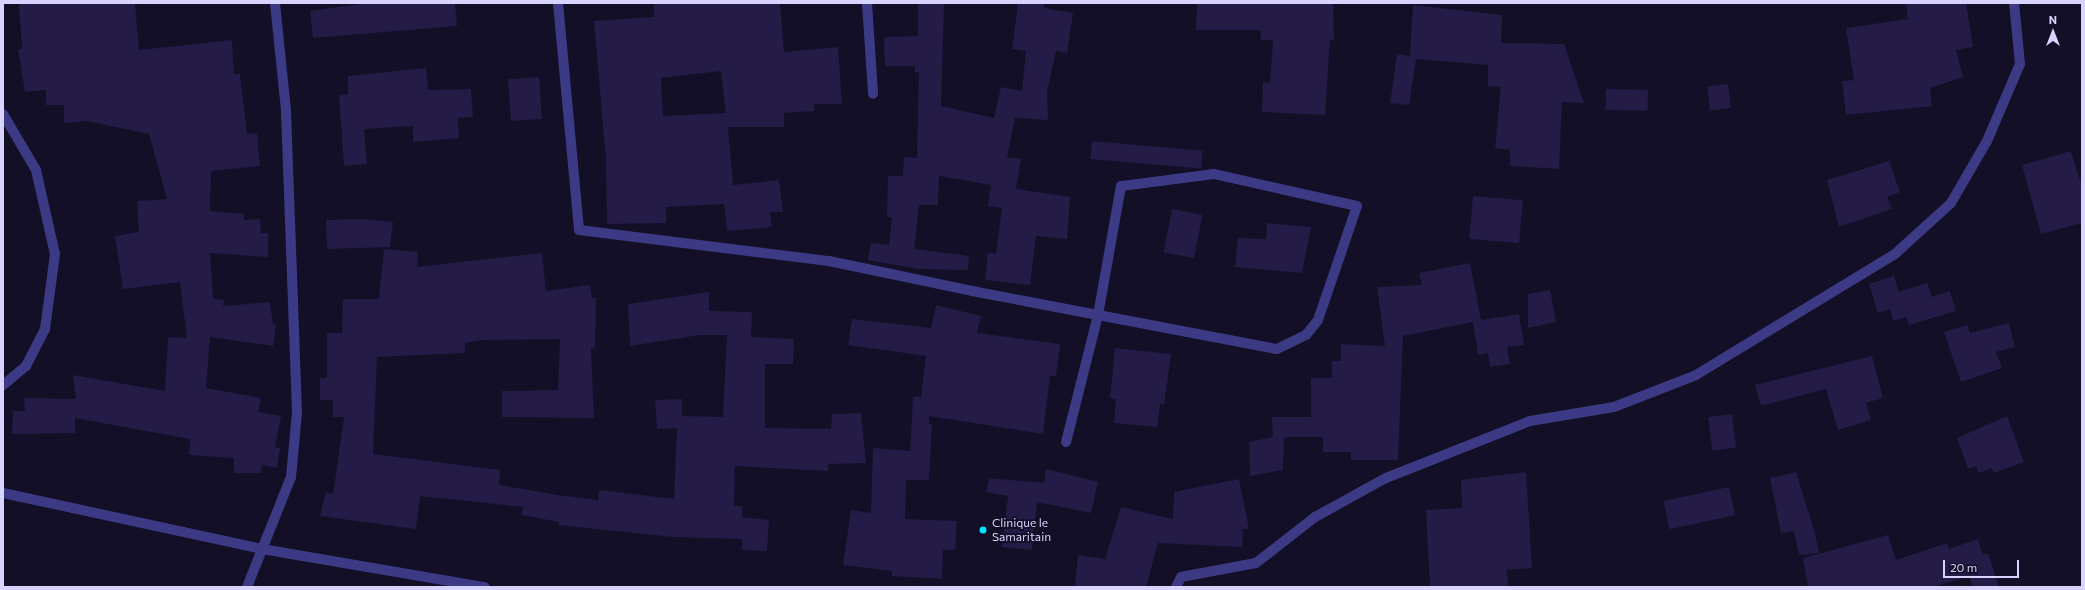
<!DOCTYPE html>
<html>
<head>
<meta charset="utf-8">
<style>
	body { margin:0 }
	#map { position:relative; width:2085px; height:590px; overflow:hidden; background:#130f26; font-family:Commissioner,sans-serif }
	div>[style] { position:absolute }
	.building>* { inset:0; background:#241b47; transform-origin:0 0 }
	.minor>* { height:10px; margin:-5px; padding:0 5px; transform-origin:5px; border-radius:5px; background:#3d3a85 }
	.tertiary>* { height:10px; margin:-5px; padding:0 5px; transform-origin:5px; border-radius:5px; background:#3d3a85 }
	.dots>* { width:11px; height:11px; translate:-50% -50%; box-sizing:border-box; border:2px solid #130f26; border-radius:50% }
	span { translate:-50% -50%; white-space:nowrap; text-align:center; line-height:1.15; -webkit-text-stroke:3.5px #130f26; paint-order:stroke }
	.poi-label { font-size:12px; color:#d9d4ff }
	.left { translate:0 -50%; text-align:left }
	.frame { position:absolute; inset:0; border:4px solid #d9d4ff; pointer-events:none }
	.north { position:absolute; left:2033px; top:12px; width:40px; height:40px; -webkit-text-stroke:3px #130f26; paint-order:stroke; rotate:0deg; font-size:11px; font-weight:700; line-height:16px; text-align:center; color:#d9d4ff }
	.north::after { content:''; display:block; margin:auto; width:14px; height:18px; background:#d9d4ff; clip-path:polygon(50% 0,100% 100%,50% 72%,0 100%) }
	.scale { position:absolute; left:1943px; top:560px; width:76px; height:18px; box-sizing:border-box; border:2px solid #d9d4ff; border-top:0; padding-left:5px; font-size:12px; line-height:14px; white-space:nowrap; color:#d9d4ff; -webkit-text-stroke:3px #130f26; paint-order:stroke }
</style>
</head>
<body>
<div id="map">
	<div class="building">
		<i style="clip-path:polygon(19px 3px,135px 3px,139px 50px,232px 40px,234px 74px,240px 74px,247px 134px,257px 133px,260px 166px,211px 171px,210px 211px,244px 214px,244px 220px,260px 219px,261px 233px,268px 233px,268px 257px,210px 253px,213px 299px,224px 300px,223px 306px,270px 302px,273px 325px,276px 325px,273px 346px,210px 337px,206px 388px,261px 398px,258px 412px,281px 416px,275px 447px,280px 448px,277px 468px,262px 465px,261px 473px,234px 473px,234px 458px,189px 455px,190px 439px,75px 418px,75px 433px,12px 434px,13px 411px,25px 411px,24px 398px,76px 399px,73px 375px,165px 391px,168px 337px,187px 338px,180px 282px,123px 289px,115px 236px,139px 232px,137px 201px,167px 199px,149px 134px,87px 121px,64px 123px,64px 105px,46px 105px,46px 90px,25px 92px,18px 49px,22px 49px)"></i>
		<i style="clip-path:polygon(367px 3px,455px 3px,457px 26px,313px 38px,310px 11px)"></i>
		<i style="clip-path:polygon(evenodd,654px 3px,780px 3px,784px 52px,838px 47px,842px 104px,814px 104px,814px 111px,784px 113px,784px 127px,728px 127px,733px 185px,779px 180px,783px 212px,770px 212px,772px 227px,727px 231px,724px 204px,666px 207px,666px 223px,607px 224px,606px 160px,594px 21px,654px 17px,654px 3px,721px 71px,726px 113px,663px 116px,661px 78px,721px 71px)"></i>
		<i style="clip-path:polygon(918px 3px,944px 3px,941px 106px,994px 118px,1001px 87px,1022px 91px,1026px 51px,1012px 49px,1018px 3px,1045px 3px,1044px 8px,1073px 13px,1067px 53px,1056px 51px,1047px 92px,1048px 120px,1015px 118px,1007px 157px,1021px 159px,1016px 189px,1070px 197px,1067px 239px,1036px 236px,1030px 285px,985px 280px,988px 253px,996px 253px,1002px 208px,988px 206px,991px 185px,939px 176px,938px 205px,919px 205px,914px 249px,969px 256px,968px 270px,919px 269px,868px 260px,871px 243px,889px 245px,892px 217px,887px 217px,888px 176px,903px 176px,904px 157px,917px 158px,919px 73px,915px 72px,915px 66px,885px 66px,884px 37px,918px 36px)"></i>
		<i style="clip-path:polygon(1197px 3px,1333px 3px,1334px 40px,1330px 40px,1325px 115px,1262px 112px,1263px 82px,1270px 83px,1273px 40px,1261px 40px,1260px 30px,1196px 30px)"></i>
		<i style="clip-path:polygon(1906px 3px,1966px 3px,1973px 47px,1956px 50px,1963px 77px,1930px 88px,1932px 106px,1846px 115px,1842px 81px,1854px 80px,1846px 28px,1908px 19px)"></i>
		<i style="clip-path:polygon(1413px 5px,1502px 15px,1501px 43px,1564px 44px,1584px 103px,1562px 102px,1559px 169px,1510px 166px,1510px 150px,1495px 148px,1501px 87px,1488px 86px,1488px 65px,1416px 59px,1409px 105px,1390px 103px,1397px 54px,1410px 56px)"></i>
		<i style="clip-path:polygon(426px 68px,428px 90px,471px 89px,473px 117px,458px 118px,459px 138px,413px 142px,413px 126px,364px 129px,367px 164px,344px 166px,339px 95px,348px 94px,348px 76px)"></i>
		<i style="left:539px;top:77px;width:42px;height:31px;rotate:86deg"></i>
		<i style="left:1728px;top:84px;width:24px;height:21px;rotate:83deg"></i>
		<i style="left:1606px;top:89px;width:42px;height:21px;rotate:1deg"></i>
		<i style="left:1092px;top:141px;width:111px;height:18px;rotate:5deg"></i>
		<i style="clip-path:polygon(2071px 151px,2082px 187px,2082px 223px,2041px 234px,2022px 165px)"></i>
		<i style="clip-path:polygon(1889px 161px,1900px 192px,1887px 197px,1892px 209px,1839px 227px,1827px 180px)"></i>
		<i style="left:1473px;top:196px;width:50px;height:43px;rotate:5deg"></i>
		<i style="left:1172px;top:209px;width:31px;height:44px;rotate:11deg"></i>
		<i style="clip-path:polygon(361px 219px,393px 222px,390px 247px,327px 249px,326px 220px)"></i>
		<i style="clip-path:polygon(1267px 223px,1311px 227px,1302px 273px,1235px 267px,1238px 238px,1266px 239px)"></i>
		<i style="clip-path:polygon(384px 249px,418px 252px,417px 267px,542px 253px,546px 291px,590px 285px,592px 298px,596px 298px,595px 348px,591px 349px,594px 418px,502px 417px,502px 391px,558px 390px,560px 339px,482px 340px,465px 343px,465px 353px,377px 357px,373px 454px,500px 470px,499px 485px,558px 495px,598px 500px,599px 490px,674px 499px,677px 428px,657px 429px,655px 400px,682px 399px,682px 416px,723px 417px,727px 335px,700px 335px,630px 346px,628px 304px,709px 292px,709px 311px,752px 312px,751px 337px,794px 339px,793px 364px,765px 364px,765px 428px,831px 429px,832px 414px,861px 413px,866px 463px,828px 464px,828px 471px,735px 466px,734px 506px,742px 506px,742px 517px,769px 520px,767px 551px,742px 550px,742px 539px,672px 537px,559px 525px,559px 522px,522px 515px,523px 507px,420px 496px,416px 529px,320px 516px,326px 492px,333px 494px,344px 417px,333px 417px,333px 400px,320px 400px,320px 378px,327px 378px,327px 333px,342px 333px,343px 299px,379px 299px)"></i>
		<i style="clip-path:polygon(1470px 263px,1481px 320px,1519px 314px,1524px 345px,1507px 347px,1510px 364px,1490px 367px,1488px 353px,1478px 355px,1473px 322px,1403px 336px,1398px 460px,1351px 460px,1351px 452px,1323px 452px,1323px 437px,1284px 437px,1283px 470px,1250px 476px,1249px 442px,1273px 437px,1272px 417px,1311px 417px,1311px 378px,1332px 378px,1332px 361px,1341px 361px,1341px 344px,1385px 346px,1377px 287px,1422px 285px,1419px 273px)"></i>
		<i style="clip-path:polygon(1894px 276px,1899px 292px,1927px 283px,1932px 297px,1950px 291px,1956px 311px,1909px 325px,1906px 317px,1893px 321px,1890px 309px,1878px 313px,1869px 284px)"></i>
		<i style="clip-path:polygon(1550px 290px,1556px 322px,1528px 328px,1528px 294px)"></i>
		<i style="clip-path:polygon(936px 305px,981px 316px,977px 333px,1060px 344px,1056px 376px,1050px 376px,1043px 434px,929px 416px,929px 424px,932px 424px,929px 480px,906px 480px,905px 519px,957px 521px,955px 550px,943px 550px,942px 579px,892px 576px,892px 571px,843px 565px,851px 510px,871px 513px,873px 448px,910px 451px,913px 397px,921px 397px,926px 356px,848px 345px,852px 319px,931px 328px)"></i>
		<i style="clip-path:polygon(2009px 323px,2015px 347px,1996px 352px,2002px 368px,1961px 382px,1944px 332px,1967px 325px,1970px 333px)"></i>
		<i style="clip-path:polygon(1115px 348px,1171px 354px,1164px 405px,1160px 404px,1157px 427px,1114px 423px,1116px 399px,1110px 398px)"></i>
		<i style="clip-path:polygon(1872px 356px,1883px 398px,1866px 403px,1871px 420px,1838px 430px,1826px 389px,1761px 406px,1755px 385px)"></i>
		<i style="left:1732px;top:414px;width:34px;height:24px;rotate:83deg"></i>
		<i style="clip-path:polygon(2007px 416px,2024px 462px,1994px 473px,1992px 468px,1978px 473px,1976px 466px,1968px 469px,1957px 438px)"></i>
		<i style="clip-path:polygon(1046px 469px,1098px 482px,1091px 513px,1037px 502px,1032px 550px,1002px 547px,1008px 496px,986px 492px,989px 478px,1044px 483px)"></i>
		<i style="clip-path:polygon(1526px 472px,1532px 568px,1507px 570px,1508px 587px,1430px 587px,1426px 510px,1462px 508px,1461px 480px)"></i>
		<i style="clip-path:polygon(1796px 472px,1815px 533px,1819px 553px,1799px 555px,1794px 531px,1781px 533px,1770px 478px)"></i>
		<i style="clip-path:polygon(1239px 479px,1249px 529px,1243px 529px,1242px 547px,1158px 543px,1146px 587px,1075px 587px,1078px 555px,1105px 559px,1121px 507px,1173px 519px,1174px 492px)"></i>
		<i style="left:1729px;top:487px;width:29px;height:67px;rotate:78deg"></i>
		<i style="clip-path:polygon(1888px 535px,1896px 560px,1947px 543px,1949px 549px,1978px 539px,1983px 555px,1988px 553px,1999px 587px,1973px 587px,1969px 576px,1932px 587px,1808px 587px,1803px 558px)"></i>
	</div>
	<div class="minor">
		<i style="left:558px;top:3px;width:228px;rotate:84.7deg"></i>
		<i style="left:579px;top:230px;width:252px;rotate:7.1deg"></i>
		<i style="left:829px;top:261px;width:146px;rotate:11.8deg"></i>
		<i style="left:972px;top:291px;width:128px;rotate:10.8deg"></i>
		<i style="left:1098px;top:315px;width:182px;rotate:10.8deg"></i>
		<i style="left:1277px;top:349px;width:32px;rotate:-26deg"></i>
		<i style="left:1306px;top:335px;width:19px;rotate:-51deg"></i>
		<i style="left:1318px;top:320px;width:120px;rotate:-71.1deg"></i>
		<i style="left:1357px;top:206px;width:147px;rotate:-167.4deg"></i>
		<i style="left:1214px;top:174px;width:94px;rotate:172.6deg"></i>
		<i style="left:1121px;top:186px;width:131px;rotate:100.1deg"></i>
		<i style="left:1098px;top:315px;width:131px;rotate:104.1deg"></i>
		<i style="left:867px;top:3px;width:91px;rotate:86.2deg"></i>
		<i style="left:3px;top:114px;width:65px;rotate:59.5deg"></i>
		<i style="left:36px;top:170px;width:86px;rotate:77.3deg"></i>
		<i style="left:55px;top:254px;width:76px;rotate:97.6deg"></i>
		<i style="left:45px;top:329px;width:42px;rotate:117.2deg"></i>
		<i style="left:26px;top:366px;width:30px;rotate:140deg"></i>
		<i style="left:247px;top:587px;width:118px;rotate:-68.2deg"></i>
		<i style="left:291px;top:477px;width:65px;rotate:-84.7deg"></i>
		<i style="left:297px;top:412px;width:302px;rotate:-92.1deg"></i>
		<i style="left:286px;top:110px;width:108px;rotate:-95.9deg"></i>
		<i style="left:1176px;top:587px;width:11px;rotate:-63deg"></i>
		<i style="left:1181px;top:577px;width:76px;rotate:-10.6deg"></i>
		<i style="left:1256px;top:563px;width:75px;rotate:-37.9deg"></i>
		<i style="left:1315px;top:517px;width:81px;rotate:-28.8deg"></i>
		<i style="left:1386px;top:478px;width:155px;rotate:-21.6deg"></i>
		<i style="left:1530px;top:421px;width:85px;rotate:-9.5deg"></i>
		<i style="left:1614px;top:407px;width:88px;rotate:-21.3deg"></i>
		<i style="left:1696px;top:375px;width:233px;rotate:-31.3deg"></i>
		<i style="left:1895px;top:254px;width:76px;rotate:-42.3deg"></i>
		<i style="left:1951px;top:203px;width:72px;rotate:-59.9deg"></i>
		<i style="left:1987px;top:141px;width:84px;rotate:-66.8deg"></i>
		<i style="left:2020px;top:64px;width:61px;rotate:-95.6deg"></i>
	</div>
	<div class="tertiary">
		<i style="left:3px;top:493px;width:265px;rotate:12.2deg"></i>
		<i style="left:262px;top:549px;width:226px;rotate:9.7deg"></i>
	</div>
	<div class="dots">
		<i style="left:983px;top:530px;background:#00e5ff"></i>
	</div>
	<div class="poi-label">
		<span class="left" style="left:992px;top:530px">Clinique le<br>Samaritain</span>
	</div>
	<div class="frame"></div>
	<div class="north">N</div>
	<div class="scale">20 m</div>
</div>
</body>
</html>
